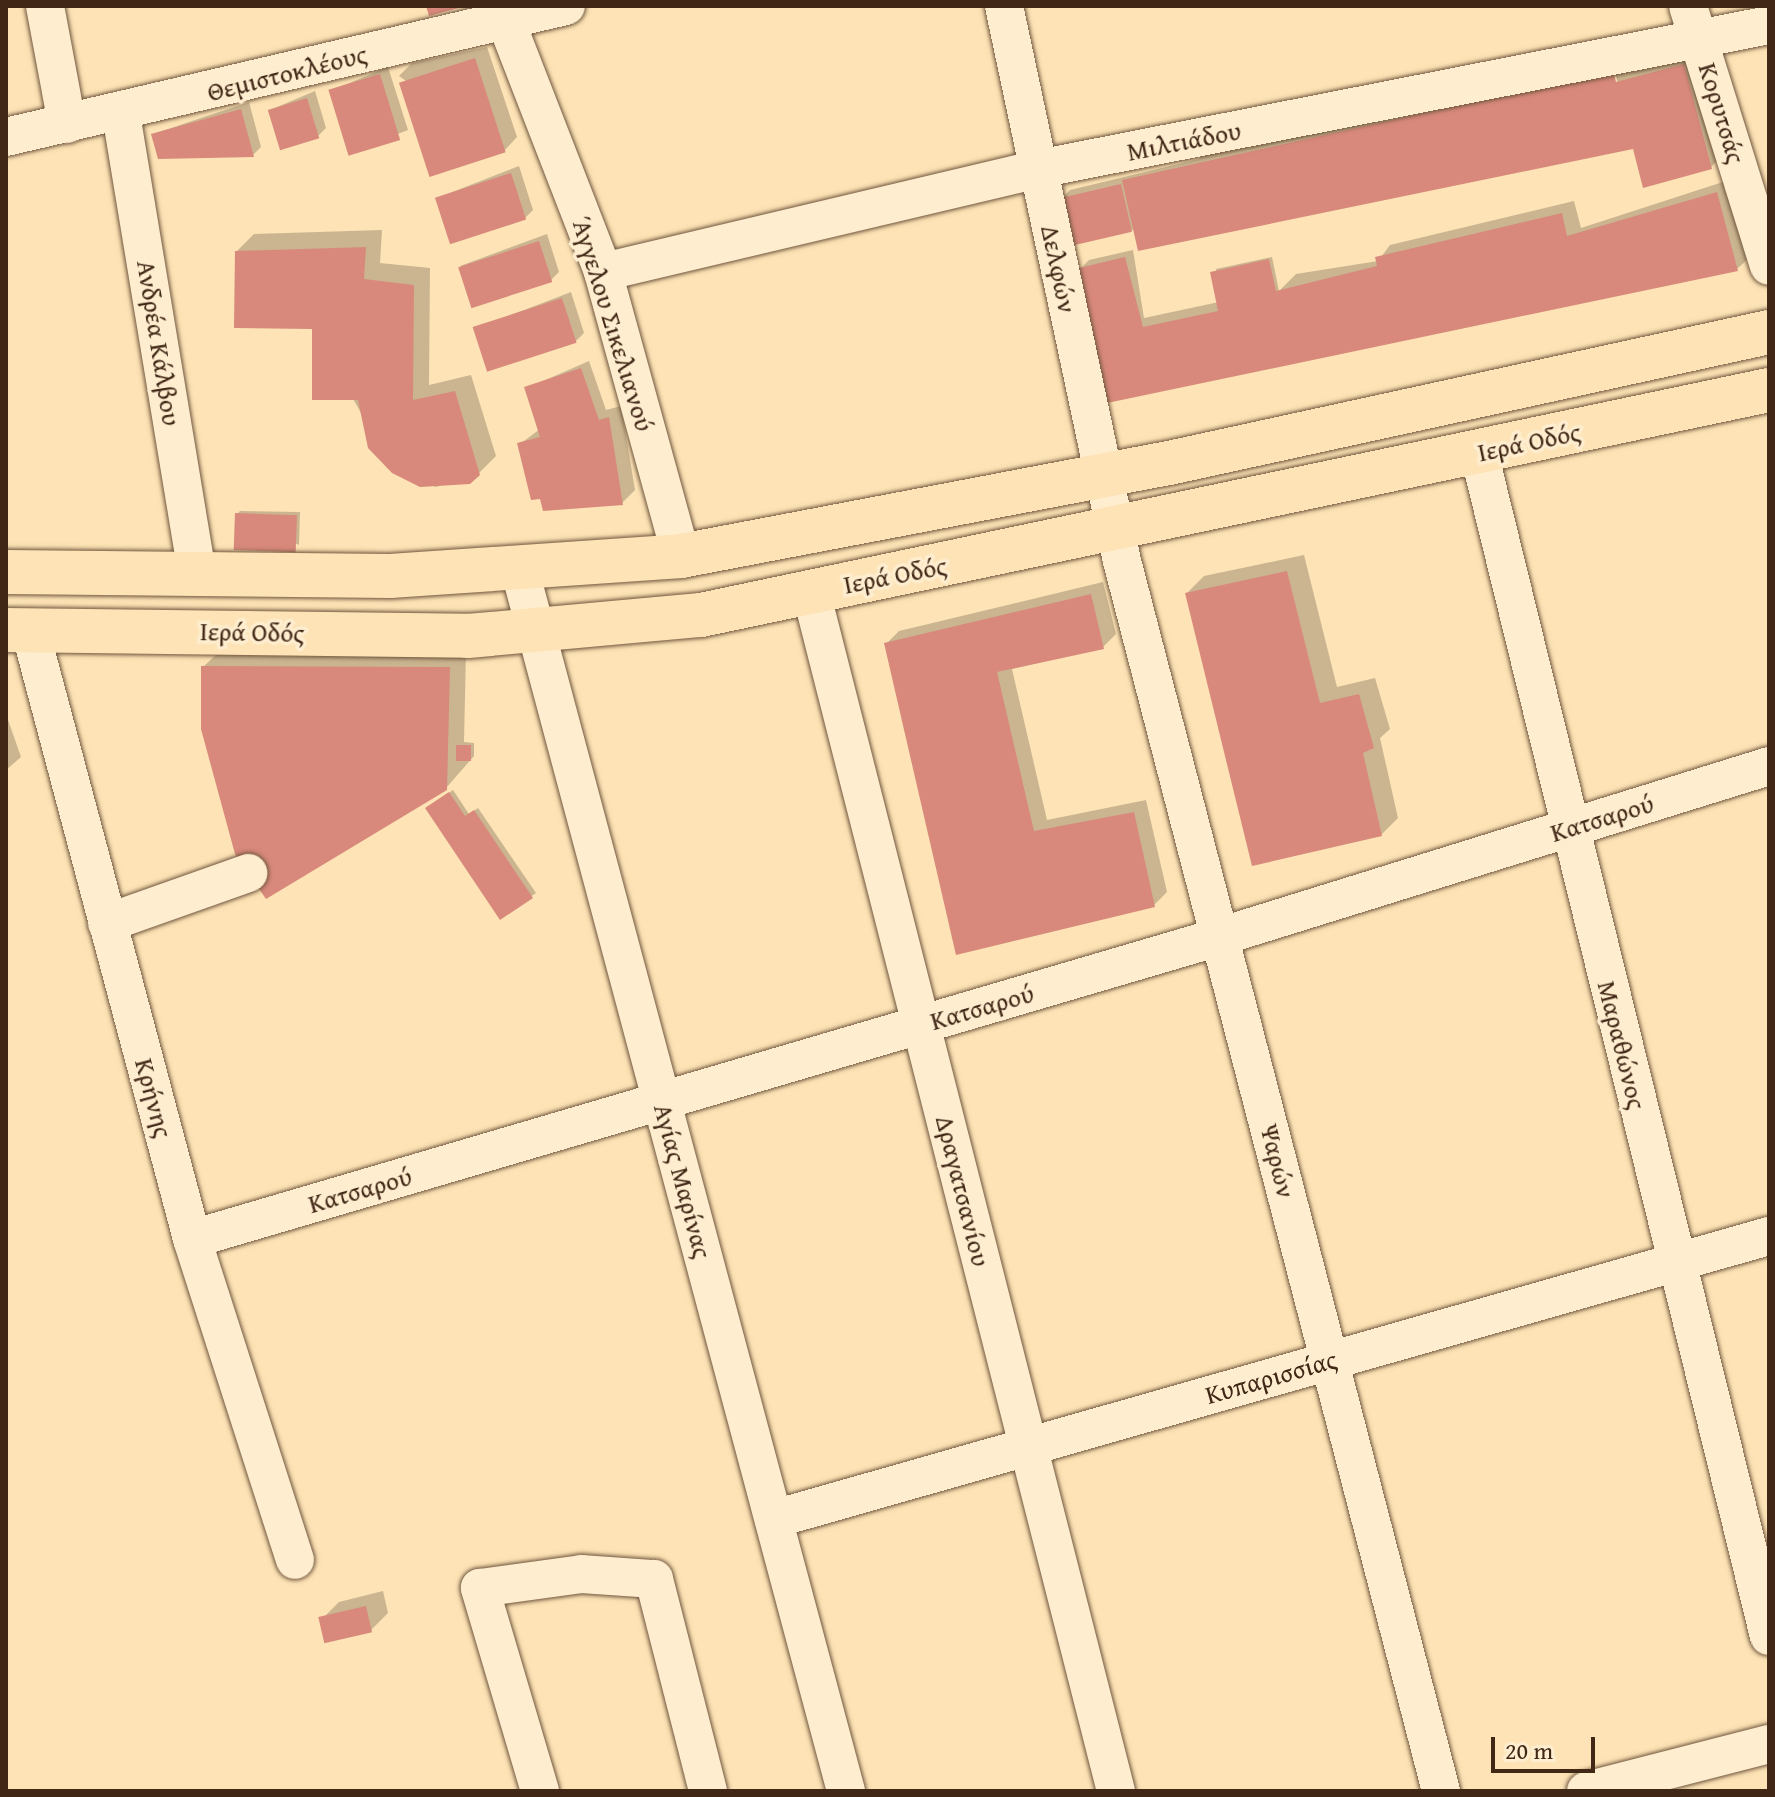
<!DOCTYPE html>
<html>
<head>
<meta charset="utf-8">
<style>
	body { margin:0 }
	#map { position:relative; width:1775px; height:1797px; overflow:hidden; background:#fde3b5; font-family:"Gentium Book Plus",serif }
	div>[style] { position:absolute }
	.shadow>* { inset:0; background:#0003 }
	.building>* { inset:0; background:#d8897b; transform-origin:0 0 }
	.roads { filter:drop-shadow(0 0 2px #70563e) drop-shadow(0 0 2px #70563e) }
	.minor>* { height:38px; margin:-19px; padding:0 19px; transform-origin:19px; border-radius:19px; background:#feedcf }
	.major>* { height:44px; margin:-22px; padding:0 22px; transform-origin:22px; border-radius:22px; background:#fde3b5 }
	span { translate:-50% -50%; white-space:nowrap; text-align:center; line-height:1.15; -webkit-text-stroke:7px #feedcf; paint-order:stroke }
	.street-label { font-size:26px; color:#412716 }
	.frame { position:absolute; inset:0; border:8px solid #412716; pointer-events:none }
	.scale { position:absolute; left:1491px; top:1737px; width:104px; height:36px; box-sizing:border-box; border:4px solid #412716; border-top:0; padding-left:10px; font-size:24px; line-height:28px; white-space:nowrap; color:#412716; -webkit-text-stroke:6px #feedcf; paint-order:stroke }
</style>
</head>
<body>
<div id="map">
	<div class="shadow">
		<i style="clip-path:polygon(487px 47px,517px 137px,505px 150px,399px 76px,412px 63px)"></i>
		<i style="clip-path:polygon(evenodd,1697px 52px,1724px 154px,1711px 167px,1634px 145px,1131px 230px,1062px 198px,1070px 190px,1199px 159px,1215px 142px,1697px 52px,1612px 76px,1616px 76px,1633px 139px,1612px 76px)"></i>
		<i style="clip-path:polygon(388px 67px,408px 130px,349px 153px,330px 91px)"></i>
		<i style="clip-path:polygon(315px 91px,326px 128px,318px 136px,270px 110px)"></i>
		<i style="clip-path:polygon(249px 102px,261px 147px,253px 155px,153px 134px)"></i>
		<i style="clip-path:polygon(519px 166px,533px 210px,525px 218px,437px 198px)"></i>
		<i style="clip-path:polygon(1729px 180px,1750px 257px,1737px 269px,1108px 400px,1081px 268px,1089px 260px,1133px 250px,1144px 318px,1219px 302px,1216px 269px,1272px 257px,1279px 291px,1296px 274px,1378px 261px,1390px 245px,1574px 201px,1581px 228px)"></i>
		<i style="clip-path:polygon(382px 230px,380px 263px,430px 268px,429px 385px,471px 375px,496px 456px,479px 473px,436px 487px,393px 472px,314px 327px,237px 251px,254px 234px)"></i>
		<i style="clip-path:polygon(547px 234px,559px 272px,551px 280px,460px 266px)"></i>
		<i style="clip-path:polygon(571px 292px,584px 333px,576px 341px,475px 329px)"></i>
		<i style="clip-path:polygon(589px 361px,606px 410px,621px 406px,635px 490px,622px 503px,520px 444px,540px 429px,527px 388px)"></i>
		<i style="clip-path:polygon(240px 511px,300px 512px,299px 545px,237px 514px)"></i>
		<i style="clip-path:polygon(1304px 555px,1337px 687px,1375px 678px,1390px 729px,1380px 738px,1398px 818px,1381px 835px,1187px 593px,1204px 576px)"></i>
		<i style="clip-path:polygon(1103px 582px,1116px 634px,1103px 647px,1012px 669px,1047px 820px,1146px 800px,1167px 892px,1154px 905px,957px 953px,886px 644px,899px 631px)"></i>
		<i style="clip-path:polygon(221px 650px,466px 650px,464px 742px,474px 743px,474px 756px,446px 788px,203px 667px)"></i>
		<i style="clip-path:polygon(6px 714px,21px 757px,6px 770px)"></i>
		<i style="clip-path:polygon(453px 790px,469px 814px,478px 808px,536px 893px,501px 917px,431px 805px)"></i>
		<i style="clip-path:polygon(383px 1591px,388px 1613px,371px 1630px,322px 1619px,339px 1602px)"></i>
	</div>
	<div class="building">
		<i style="clip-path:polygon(426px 6px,461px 6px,462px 7px,429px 16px)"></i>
		<i style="left:475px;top:58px;width:99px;height:80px;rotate:72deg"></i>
		<i style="clip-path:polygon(1684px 64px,1712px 169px,1643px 188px,1633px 149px,1138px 251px,1122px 180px,1613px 71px,1616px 82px)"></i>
		<i style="left:380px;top:74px;width:69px;height:54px;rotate:73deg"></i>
		<i style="left:307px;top:98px;width:42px;height:41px;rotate:73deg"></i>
		<i style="clip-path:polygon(241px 109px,254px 157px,158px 159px,151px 134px)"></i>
		<i style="left:511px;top:173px;width:49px;height:80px;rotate:72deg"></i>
		<i style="left:1121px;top:184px;width:49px;height:63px;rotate:77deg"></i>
		<i style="clip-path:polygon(1717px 192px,1738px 271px,1107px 403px,1079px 268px,1125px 257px,1143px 327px,1218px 311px,1210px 272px,1269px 259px,1276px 291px,1377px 266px,1375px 257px,1562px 213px,1567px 236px)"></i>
		<i style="left:539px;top:241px;width:43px;height:85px;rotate:72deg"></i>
		<i style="clip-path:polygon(366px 247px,364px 279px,414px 285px,413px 400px,455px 391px,480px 475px,470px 484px,420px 487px,392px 473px,368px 448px,358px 400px,312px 400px,312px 329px,234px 328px,235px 251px)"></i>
		<i style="left:562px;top:298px;width:47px;height:94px;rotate:72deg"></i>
		<i style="clip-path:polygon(581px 368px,599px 420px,609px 417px,623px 505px,543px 511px,540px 499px,531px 500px,517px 443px,540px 437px,524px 387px)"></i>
		<i style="left:235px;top:513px;width:62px;height:37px;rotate:2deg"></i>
		<i style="clip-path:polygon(1287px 571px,1320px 703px,1359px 694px,1374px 748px,1363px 753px,1382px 836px,1252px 866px,1185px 593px)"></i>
		<i style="clip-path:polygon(1091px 594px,1104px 649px,997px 672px,1034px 831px,1134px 812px,1155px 907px,956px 955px,884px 643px)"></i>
		<i style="clip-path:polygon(201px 666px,450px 667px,447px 790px,266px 899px,235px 854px,201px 729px)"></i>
		<i style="left:456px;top:745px;width:15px;height:16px"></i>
		<i style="clip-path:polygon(449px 792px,465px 816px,474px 810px,533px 898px,500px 920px,425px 808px)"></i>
		<i style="left:366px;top:1606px;width:27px;height:49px;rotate:77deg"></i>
	</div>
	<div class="roads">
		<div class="minor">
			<i style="left:45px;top:6px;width:120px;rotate:79.4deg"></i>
			<i style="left:500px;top:6px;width:285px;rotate:68.8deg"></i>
			<i style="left:603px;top:272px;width:295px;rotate:74.6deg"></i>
			<i style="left:1004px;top:6px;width:567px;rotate:78deg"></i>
			<i style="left:1122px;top:561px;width:1271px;rotate:75.46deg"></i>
			<i style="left:1688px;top:6px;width:272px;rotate:72.7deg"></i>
			<i style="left:121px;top:114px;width:465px;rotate:80.6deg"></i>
			<i style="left:6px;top:137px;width:575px;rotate:-13.17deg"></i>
			<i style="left:603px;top:272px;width:447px;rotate:-13.3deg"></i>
			<i style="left:1038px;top:169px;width:745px;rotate:-11.14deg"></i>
			<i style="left:1479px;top:453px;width:1218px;rotate:76.23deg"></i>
			<i style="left:520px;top:571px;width:1263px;rotate:75.04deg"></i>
			<i style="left:811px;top:592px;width:1237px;rotate:75.73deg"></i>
			<i style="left:30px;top:630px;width:630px;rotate:75.1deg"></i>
			<i style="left:192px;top:1239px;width:337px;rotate:72.2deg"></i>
			<i style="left:107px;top:923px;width:150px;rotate:-19.5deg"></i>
			<i style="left:192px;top:1239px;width:1074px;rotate:-16.39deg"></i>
			<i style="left:1222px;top:936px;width:573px;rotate:-17.26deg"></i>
			<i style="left:774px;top:1519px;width:1034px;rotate:-15.88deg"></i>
			<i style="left:540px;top:1791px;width:212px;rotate:-106.5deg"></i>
			<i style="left:480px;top:1588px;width:103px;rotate:-7.8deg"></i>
			<i style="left:582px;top:1574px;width:72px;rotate:4deg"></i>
			<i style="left:654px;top:1579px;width:219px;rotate:75.7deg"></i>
			<i style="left:1586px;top:1791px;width:189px;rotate:-14.4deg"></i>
		</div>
		<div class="major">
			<i style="left:6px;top:572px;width:384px;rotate:0.6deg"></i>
			<i style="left:390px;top:576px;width:292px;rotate:-3.9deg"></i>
			<i style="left:681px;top:556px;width:497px;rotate:-10.8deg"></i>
			<i style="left:1169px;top:463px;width:614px;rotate:-12.32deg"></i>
			<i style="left:6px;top:630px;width:462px;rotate:0.7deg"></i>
			<i style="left:468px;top:636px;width:234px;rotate:-5.2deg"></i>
			<i style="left:701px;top:615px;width:1091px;rotate:-11.9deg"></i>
		</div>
	</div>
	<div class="street-label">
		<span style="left:287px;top:73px;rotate:-14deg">Θεμιστοκλέους</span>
		<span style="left:1722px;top:113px;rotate:73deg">Κορυτσάς</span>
		<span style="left:1184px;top:141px;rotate:-11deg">Μιλτιάδου</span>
		<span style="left:1059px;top:269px;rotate:78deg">Δελφών</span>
		<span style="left:613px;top:324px;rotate:73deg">Άγγελου Σικελιανού</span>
		<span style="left:159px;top:343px;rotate:81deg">Ανδρέα Κάλβου</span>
		<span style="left:1529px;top:442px;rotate:-12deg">Ιερά Οδός</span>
		<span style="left:895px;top:575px;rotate:-11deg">Ιερά Οδός</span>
		<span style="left:252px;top:632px;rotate:1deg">Ιερά Οδός</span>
		<span style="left:1602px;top:818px;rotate:-17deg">Κατσαρού</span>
		<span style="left:982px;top:1007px;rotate:-16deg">Κατσαρού</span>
		<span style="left:1622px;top:1045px;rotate:76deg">Μαραθώνος</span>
		<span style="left:154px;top:1098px;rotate:75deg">Κρήνης</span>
		<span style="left:1278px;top:1161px;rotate:76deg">Ψαρών</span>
		<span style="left:683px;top:1181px;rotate:75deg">Αγίας Μαρίνας</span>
		<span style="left:360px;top:1190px;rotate:-16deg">Κατσαρού</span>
		<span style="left:963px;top:1191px;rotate:76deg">Δραγατσανίου</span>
		<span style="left:1271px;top:1377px;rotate:-16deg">Κυπαρισσίας</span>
	</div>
	<div class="frame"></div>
	<div class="scale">20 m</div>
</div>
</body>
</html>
